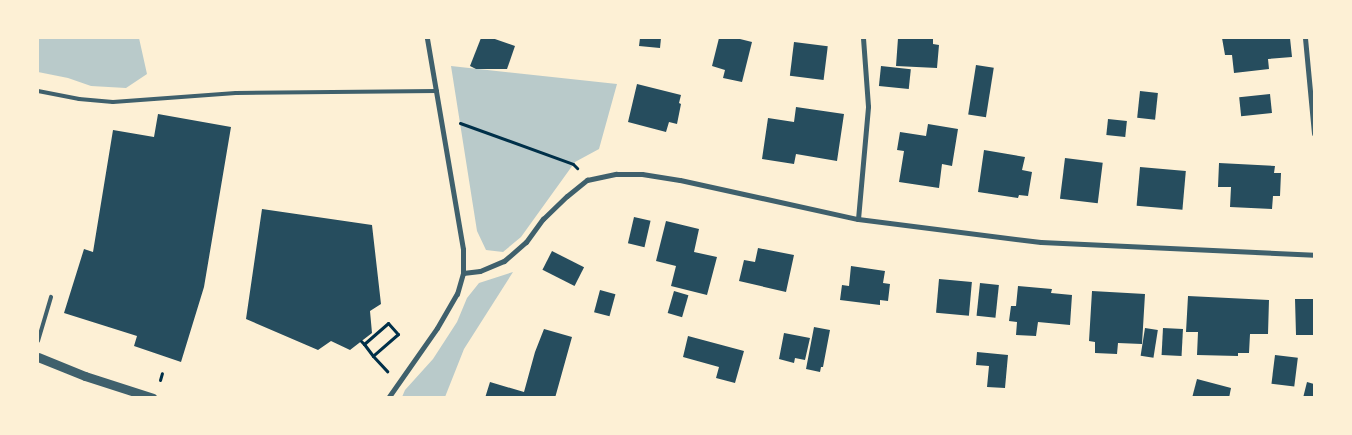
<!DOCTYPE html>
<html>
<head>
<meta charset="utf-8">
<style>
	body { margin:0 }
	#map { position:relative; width:1352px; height:435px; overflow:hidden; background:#fdf0d5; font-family:"Roboto Condensed",sans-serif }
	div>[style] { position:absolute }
	.green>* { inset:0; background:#b9caca }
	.building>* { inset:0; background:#264d5e; transform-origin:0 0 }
	.path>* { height:3px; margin:-1.5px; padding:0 1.5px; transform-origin:1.5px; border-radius:1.5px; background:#003049 }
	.service>* { height:4px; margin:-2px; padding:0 2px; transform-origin:2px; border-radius:2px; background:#3f606c }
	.minor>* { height:5px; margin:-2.5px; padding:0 2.5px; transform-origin:2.5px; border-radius:2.5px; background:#3f606c }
	.tertiary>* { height:9px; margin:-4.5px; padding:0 4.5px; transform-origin:4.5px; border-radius:4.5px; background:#3f606c }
	.tram>* { height:1px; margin:-0.5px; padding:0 0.5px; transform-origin:0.5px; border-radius:0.5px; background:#657d81 }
	span { translate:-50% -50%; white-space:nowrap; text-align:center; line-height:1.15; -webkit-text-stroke:4px #fdf0d5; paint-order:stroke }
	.frame { position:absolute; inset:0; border:39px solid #fdf0d5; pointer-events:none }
</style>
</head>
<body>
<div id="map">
	<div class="green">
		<i style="clip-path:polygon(38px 38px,139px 38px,147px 74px,126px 88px,91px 86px,68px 78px,38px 72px)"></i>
		<i style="clip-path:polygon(451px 66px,617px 84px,599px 149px,575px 162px,521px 237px,503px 252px,486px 250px,477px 231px)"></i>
		<i style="clip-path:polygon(513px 272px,464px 349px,445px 397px,402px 397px,405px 390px,433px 359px,457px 322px,467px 298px,479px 283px)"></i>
	</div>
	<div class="building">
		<i style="clip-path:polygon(481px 38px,492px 38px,515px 46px,507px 69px,476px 69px,470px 66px)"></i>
		<i style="clip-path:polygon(640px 38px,661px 38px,660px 48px,639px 46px)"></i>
		<i style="clip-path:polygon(719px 38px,736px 38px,752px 42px,742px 82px,723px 78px,725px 70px,712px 66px)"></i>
		<i style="clip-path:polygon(898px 38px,933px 38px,933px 44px,939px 45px,937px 68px,896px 66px)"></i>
		<i style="clip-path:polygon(1222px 38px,1290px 38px,1292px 57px,1268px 59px,1269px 69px,1234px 73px,1232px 55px,1225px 55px)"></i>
		<i style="left:794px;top:42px;width:34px;height:34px;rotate:7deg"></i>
		<i style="left:976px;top:65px;width:18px;height:50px;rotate:9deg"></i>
		<i style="left:881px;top:66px;width:30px;height:20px;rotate:6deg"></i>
		<i style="clip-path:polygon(637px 84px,681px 95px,679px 103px,681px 104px,677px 124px,669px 122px,666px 132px,628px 122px)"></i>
		<i style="left:1140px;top:91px;width:18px;height:27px;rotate:6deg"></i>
		<i style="left:1270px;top:94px;width:19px;height:31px;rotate:84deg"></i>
		<i style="clip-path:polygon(796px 107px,844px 114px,837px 161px,796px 154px,794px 164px,762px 159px,768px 118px,794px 122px)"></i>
		<i style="clip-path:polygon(158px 114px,231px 127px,204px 287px,181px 362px,134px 346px,137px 336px,64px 313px,84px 249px,93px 252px,113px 130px,154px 137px)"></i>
		<i style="left:1108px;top:119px;width:19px;height:16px;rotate:6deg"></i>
		<i style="clip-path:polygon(928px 124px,958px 129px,952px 166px,942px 164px,939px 188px,899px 182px,904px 151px,897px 150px,900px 132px,926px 136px)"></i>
		<i style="clip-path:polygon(984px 150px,1025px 157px,1022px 170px,1032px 172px,1028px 196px,1019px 195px,1018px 198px,978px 192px)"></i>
		<i style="left:1065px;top:158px;width:38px;height:41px;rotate:7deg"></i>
		<i style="clip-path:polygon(1219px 163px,1275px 166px,1274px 173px,1281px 173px,1280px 196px,1273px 196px,1272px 209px,1230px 207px,1231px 187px,1218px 187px)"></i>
		<i style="left:1140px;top:167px;width:46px;height:39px;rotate:5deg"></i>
		<i style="clip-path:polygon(262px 209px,372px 225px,381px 304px,370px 311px,372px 333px,350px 350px,331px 341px,318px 350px,246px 319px)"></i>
		<i style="left:634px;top:217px;width:17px;height:27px;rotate:13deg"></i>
		<i style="clip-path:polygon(666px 221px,699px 229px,694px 252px,717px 257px,707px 295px,671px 286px,676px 266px,656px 261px)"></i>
		<i style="clip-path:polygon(758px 248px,794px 255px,786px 292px,739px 281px,744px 260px,755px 262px)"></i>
		<i style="left:552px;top:251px;width:36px;height:21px;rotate:27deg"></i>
		<i style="clip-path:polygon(851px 266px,885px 271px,883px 283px,890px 284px,888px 301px,880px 300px,880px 305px,840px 300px,842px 285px,849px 286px)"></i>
		<i style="left:939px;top:279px;width:33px;height:34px;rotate:5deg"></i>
		<i style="left:980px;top:283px;width:19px;height:33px;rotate:6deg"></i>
		<i style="clip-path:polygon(1018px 286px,1052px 289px,1051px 293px,1072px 295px,1070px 325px,1038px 322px,1036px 336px,1016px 335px,1017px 322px,1009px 321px,1011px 306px,1016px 306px)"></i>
		<i style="left:600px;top:290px;width:16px;height:23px;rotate:15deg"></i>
		<i style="left:674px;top:291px;width:15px;height:23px;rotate:16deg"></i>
		<i style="clip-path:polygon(1092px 291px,1145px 294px,1142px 344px,1118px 343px,1117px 354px,1095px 353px,1095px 342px,1089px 341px)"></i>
		<i style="clip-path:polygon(1188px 296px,1269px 300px,1268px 334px,1250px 334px,1249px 353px,1238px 353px,1238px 356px,1197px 355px,1198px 332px,1186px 332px)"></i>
		<i style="clip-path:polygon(1295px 299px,1314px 299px,1314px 352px,1313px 352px,1313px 335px,1296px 335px)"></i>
		<i style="clip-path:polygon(814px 327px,830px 330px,823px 367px,821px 367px,820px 372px,806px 369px)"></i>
		<i style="left:1145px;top:328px;width:13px;height:28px;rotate:9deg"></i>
		<i style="left:1163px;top:328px;width:20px;height:27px;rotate:3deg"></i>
		<i style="clip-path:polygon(544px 329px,572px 337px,555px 398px,485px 398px,490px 382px,524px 392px,535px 352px)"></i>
		<i style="clip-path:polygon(784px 333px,810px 338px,805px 360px,795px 358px,794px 363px,779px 359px)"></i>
		<i style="clip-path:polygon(688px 336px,744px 351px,735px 383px,716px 378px,719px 367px,683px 357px)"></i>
		<i style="clip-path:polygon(977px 352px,1008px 355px,1005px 388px,987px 387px,989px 366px,976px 365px)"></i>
		<i style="left:1275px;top:355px;width:23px;height:29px;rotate:7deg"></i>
		<i style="clip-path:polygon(1197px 379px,1231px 388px,1229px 398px,1192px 398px)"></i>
		<i style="clip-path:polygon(1307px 382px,1314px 384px,1314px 398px,1303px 398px)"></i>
	</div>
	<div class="path">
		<i style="left:460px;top:123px;width:120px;rotate:19.9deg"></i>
		<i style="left:573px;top:164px;width:6px;rotate:45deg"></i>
		<i style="left:361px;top:341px;width:4px;rotate:45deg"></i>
		<i style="left:364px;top:344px;width:32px;rotate:-41deg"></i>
		<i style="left:388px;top:323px;width:15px;rotate:48deg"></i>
		<i style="left:398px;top:334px;width:33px;rotate:139deg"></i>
		<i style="left:373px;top:356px;width:21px;rotate:47deg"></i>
		<i style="left:364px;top:344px;width:15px;rotate:53deg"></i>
		<i style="left:160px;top:380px;width:7px;rotate:-74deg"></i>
	</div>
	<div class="service">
		<i style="left:38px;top:91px;width:42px;rotate:11deg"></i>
		<i style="left:79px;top:99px;width:34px;rotate:5deg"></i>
		<i style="left:113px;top:102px;width:123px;rotate:-4.2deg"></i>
		<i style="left:236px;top:93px;width:201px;rotate:-0.6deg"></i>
		<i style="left:38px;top:341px;width:46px;rotate:-73.5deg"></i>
	</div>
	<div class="minor">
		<i style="left:1305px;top:38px;width:96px;rotate:84.6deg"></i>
		<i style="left:858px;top:219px;width:113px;rotate:-84.9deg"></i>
		<i style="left:868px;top:106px;width:68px;rotate:-94.2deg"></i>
		<i style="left:463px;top:273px;width:17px;rotate:-7deg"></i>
		<i style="left:480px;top:271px;width:26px;rotate:-23deg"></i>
		<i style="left:504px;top:261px;width:29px;rotate:-41deg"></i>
		<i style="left:526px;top:242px;width:29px;rotate:-54deg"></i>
		<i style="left:543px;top:219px;width:33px;rotate:-44deg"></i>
		<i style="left:567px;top:196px;width:26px;rotate:-39deg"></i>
		<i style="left:587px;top:180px;width:30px;rotate:-12deg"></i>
		<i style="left:616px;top:174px;width:26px"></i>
		<i style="left:642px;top:174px;width:38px;rotate:9deg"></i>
		<i style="left:680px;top:180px;width:182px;rotate:12.4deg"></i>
		<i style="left:858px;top:219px;width:184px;rotate:7.2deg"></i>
		<i style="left:1041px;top:242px;width:273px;rotate:2.7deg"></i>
		<i style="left:388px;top:398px;width:85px;rotate:-55deg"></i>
		<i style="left:437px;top:328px;width:39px;rotate:-60deg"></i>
		<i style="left:457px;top:294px;width:22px;rotate:-74deg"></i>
		<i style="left:463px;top:273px;width:24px;rotate:-90deg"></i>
		<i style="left:463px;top:249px;width:214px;rotate:-99.7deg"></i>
	</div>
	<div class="tertiary">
		<i style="left:38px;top:357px;width:51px;rotate:22deg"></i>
		<i style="left:85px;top:376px;width:71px;rotate:17.9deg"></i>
	</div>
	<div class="tram">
		<i style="left:38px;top:397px;width:1px;rotate:45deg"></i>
	</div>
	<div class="frame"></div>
</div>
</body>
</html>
